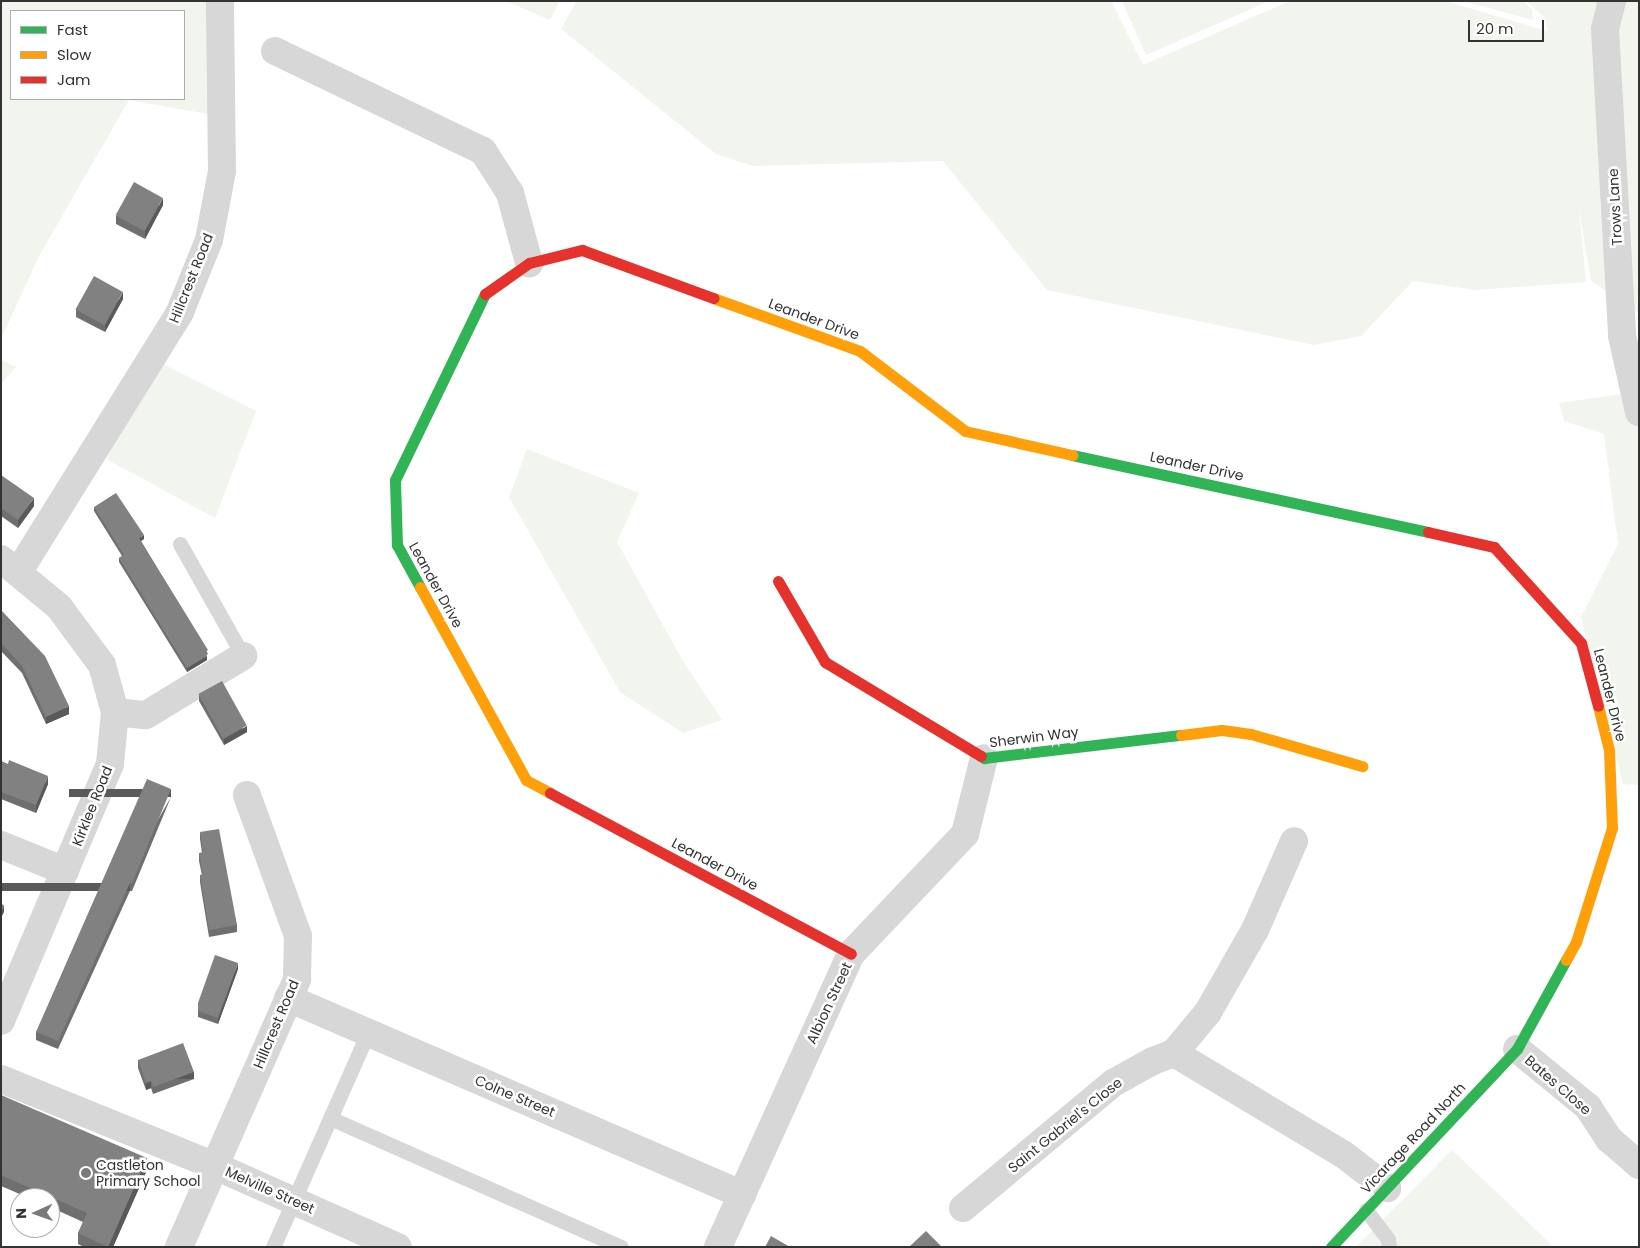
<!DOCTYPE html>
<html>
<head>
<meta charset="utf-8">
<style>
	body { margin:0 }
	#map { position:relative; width:1640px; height:1248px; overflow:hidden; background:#fff; font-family:Poppins,sans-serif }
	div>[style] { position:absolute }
	.green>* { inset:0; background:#f1f5ed }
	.lane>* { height:15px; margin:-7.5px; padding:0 7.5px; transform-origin:7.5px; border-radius:7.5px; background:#d7d7d7 }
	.street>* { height:28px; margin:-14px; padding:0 14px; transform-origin:14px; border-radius:14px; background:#d7d7d7 }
	.fast>* { height:11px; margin:-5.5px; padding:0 5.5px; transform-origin:5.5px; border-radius:5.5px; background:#30b455 }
	.slow>* { height:11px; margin:-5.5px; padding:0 5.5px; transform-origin:5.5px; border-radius:5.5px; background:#ff9f0a }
	.jam>* { height:11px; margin:-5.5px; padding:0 5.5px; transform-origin:5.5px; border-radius:5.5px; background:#e5322d }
	.wall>* { inset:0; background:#6f6f6f }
	.shaded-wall>* { inset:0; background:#5a5a5a; transform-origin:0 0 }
	.building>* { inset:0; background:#818181; transform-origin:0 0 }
	.dots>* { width:14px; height:14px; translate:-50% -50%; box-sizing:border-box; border:2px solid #fff; border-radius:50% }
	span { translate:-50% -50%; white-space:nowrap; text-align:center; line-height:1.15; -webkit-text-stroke:5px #fff; paint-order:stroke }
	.street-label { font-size:14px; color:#333 }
	.poi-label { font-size:14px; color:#333 }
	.left { translate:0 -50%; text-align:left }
	.frame { position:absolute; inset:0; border:2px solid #333; pointer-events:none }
	.legend { position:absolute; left:10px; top:10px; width:175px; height:90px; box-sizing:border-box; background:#fff; border:1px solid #adadad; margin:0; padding:6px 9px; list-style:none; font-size:15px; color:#333 }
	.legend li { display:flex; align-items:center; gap:10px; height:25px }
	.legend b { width:25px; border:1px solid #adadad }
	.north { position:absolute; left:10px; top:1188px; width:50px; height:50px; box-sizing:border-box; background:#fff; border:1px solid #adadad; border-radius:50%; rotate:268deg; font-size:14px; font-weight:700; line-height:20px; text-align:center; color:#333 }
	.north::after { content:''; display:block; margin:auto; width:18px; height:22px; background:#7a7a7a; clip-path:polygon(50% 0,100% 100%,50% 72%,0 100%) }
	.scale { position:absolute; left:1468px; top:20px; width:76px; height:22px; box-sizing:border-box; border:2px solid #333; border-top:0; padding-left:6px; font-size:15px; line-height:18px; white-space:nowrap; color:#333; -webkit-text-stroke:4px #fff; paint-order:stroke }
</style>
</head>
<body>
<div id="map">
	<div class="green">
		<i style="clip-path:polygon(evenodd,1px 1px,208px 1px,208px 114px,129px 100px,39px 256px,1px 339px,1px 1px,11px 11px,184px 11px,184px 99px,11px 99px,11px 11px)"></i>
		<i style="clip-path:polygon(506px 1px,560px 1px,550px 20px)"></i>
		<i style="clip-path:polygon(577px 1px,1111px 1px,1143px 65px,1290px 1px,1445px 1px,1547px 31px,1545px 18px,1526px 1px,1639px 1px,1639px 313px,1591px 281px,1579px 209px,1586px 282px,1476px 290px,1413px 281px,1361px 336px,1314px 345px,1047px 290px,943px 161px,753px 166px,716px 154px,561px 29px)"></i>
		<i style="clip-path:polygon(1122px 1px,1269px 1px,1146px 55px)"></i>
		<i style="clip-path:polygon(1463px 1px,1522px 1px,1532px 9px,1533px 20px)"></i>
		<i style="clip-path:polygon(1px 360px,16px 367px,1px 384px)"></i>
		<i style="clip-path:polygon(159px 362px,256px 411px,215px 518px,108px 460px,109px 447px)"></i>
		<i style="clip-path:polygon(1630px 393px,1639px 421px,1639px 785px,1623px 784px,1581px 617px,1618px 544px,1604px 434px,1564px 421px,1559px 403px)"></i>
		<i style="clip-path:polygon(527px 449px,639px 493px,617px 542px,684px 663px,722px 720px,683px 733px,620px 692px,509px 497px)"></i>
		<i style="clip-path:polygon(1452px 1150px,1554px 1247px,1356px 1247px)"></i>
	</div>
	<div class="lane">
		<i style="left:180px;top:544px;width:129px;rotate:60.6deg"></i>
		<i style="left:330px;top:1118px;width:318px;rotate:23.9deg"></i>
		<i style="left:1366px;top:1210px;width:36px;rotate:53deg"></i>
		<i style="left:1388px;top:1239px;width:8px;rotate:83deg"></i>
		<i style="left:273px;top:1247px;width:234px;rotate:-66.1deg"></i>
	</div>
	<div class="street">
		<i style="left:1612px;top:1px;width:29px;rotate:104deg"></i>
		<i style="left:1605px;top:29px;width:307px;rotate:86.8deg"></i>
		<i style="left:1622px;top:336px;width:78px;rotate:77.4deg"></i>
		<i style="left:275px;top:51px;width:231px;rotate:25.7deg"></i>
		<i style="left:483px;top:151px;width:50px;rotate:57.3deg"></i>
		<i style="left:510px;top:193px;width:73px;rotate:74.8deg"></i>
		<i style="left:1px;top:559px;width:75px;rotate:39.6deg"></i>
		<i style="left:59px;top:607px;width:72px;rotate:53.4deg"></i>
		<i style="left:102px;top:665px;width:49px;rotate:74.5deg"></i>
		<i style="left:115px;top:712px;width:52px;rotate:95.5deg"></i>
		<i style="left:110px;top:764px;width:279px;rotate:113deg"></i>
		<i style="left:19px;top:571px;width:305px;rotate:-58.1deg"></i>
		<i style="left:180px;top:312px;width:78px;rotate:-68.1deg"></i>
		<i style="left:209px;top:240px;width:70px;rotate:-79.3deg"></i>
		<i style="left:222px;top:171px;width:170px;rotate:-90.7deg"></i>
		<i style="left:115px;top:712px;width:31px;rotate:6deg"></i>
		<i style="left:146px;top:715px;width:114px;rotate:-31.3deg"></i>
		<i style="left:1px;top:845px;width:69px;rotate:22.1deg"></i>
		<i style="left:288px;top:998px;width:495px;rotate:23.4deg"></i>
		<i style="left:1517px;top:1049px;width:92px;rotate:39.2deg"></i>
		<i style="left:1588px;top:1107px;width:38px;rotate:57deg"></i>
		<i style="left:1609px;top:1139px;width:40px;rotate:41deg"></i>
		<i style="left:1174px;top:1053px;width:197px;rotate:30.9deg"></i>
		<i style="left:1343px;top:1154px;width:56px;rotate:37.7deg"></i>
		<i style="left:1px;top:1079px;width:231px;rotate:22.1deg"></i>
		<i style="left:215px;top:1166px;width:200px;rotate:23.9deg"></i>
		<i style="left:963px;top:1208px;width:195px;rotate:-39.8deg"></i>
		<i style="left:1113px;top:1083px;width:46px;rotate:-28.8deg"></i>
		<i style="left:1153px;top:1061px;width:22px;rotate:-21deg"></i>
		<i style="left:1174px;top:1053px;width:53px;rotate:-50.3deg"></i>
		<i style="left:1208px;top:1012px;width:95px;rotate:-60.2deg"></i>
		<i style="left:1255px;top:930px;width:97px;rotate:-66.3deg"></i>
		<i style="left:179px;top:1247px;width:293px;rotate:-66.2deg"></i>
		<i style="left:297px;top:979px;width:43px;rotate:-88.7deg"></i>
		<i style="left:298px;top:936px;width:150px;rotate:-109.9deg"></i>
		<i style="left:718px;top:1247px;width:322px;rotate:-65.6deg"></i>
		<i style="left:851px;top:954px;width:166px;rotate:-46.5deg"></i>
		<i style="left:965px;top:834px;width:78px;rotate:-76deg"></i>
	</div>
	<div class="fast">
		<i style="left:1072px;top:455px;width:364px;rotate:12.2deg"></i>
		<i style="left:420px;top:587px;width:48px;rotate:-118.7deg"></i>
		<i style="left:397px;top:545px;width:65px;rotate:-91.8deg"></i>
		<i style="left:395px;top:480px;width:207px;rotate:-64.2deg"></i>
		<i style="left:981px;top:756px;width:4px;rotate:34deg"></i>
		<i style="left:984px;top:758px;width:198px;rotate:-6.7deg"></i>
		<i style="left:1331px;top:1247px;width:272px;rotate:-46.8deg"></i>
		<i style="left:1517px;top:1049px;width:102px;rotate:-61.2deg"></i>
	</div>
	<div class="slow">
		<i style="left:713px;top:298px;width:156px;rotate:19.8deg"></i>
		<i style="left:860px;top:351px;width:132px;rotate:37.3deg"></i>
		<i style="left:965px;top:431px;width:110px;rotate:12.6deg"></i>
		<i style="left:420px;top:587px;width:220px;rotate:61.2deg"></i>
		<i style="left:526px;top:780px;width:27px;rotate:28deg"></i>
		<i style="left:1181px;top:735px;width:41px;rotate:-7deg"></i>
		<i style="left:1222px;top:730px;width:29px;rotate:8deg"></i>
		<i style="left:1251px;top:734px;width:116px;rotate:16.1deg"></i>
		<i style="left:1566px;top:960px;width:21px;rotate:-61deg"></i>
		<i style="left:1576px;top:942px;width:120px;rotate:-72.5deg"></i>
		<i style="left:1612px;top:828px;width:78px;rotate:-92.2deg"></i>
		<i style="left:1609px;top:750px;width:45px;rotate:-104deg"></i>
	</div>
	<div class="jam">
		<i style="left:485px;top:294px;width:54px;rotate:-35.2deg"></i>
		<i style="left:529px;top:263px;width:55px;rotate:-13.8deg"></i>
		<i style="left:582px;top:250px;width:140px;rotate:20.1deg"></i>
		<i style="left:1428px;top:532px;width:68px;rotate:12.8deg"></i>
		<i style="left:1494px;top:547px;width:130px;rotate:47.8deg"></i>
		<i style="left:1581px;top:643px;width:65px;rotate:74.9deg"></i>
		<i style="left:778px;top:581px;width:94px;rotate:59.9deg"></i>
		<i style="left:825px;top:662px;width:182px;rotate:31.1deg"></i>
		<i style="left:550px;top:793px;width:341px;rotate:28.1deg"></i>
	</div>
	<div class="wall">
		<i style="clip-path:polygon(163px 205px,145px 239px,116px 224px,116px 216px)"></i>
		<i style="clip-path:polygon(123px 299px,105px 332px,76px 317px,76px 309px)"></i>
		<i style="clip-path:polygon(1px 475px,34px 506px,18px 528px,1px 516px)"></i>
		<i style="clip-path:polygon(94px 507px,144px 539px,141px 541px,208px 654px,206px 655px,207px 660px,187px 672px,119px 562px,119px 558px,122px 556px,94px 511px)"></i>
		<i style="clip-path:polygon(1px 610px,69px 714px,46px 724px,22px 673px,1px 651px)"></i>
		<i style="clip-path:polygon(199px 695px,247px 732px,224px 745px,199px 701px)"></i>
		<i style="clip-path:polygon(1px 761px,48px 784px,36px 813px,1px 799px)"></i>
		<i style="clip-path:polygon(171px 797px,132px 891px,130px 891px,58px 1049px,36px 1040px,36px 1032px)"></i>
		<i style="clip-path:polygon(200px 832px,237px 925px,237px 932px,209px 937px,200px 882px,200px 875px,202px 875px,199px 861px,199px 853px,202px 853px,200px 839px)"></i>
		<i style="clip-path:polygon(238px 969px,218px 1024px,198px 1017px,198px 1003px)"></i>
		<i style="clip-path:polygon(138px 1060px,194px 1079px,153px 1094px,151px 1088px,146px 1090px,138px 1068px)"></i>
		<i style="clip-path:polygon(1px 1095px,147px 1170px,113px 1247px,84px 1247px,78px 1244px,78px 1233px,83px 1222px,50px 1207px,50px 1198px,29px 1198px,1px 1186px)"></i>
	</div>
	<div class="shaded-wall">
		<i style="clip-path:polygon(163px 198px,163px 205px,145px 239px,145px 231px)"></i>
		<i style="clip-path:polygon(123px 292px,123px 299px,105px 332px,105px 325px)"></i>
		<i style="clip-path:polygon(34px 498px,34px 506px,18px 528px,18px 520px)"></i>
		<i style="clip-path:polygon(144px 535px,144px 539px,139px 542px,139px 538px)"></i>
		<i style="clip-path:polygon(207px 656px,207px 660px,187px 672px,187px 668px)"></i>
		<i style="clip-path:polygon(69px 706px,69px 714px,46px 724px,46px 717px)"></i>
		<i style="clip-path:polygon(247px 726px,247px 732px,224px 745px,224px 739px)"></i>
		<i style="clip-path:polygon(48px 776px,48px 784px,36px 813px,36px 805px)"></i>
		<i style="left:171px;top:789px;width:8px;height:102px;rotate:90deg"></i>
		<i style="left:130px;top:883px;width:8px;height:174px;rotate:90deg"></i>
		<i style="clip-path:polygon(4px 905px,4px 912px,1px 918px,1px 911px)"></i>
		<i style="clip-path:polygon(238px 963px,238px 969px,218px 1024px,218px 1018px)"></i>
		<i style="left:194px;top:1072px;width:7px;height:44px;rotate:90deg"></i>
		<i style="clip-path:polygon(151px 1081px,151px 1088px,146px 1090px,146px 1083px)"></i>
		<i style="clip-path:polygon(147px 1158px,147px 1170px,113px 1247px,108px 1247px)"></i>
	</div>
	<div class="building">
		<i style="left:134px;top:182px;width:33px;height:38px;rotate:29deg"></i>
		<i style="left:94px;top:276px;width:33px;height:38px;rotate:29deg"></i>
		<i style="clip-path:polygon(1px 475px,34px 498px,18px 520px,1px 508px)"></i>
		<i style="clip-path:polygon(116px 493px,144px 535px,139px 538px,208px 650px,205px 652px,207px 656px,187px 668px,119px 558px,124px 555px,94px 507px)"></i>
		<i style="clip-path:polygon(1px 610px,45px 656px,69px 706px,46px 717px,22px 666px,1px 643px)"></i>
		<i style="left:222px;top:681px;width:51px;height:27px;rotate:61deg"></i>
		<i style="clip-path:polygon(9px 760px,48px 776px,36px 805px,1px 792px,1px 761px,8px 764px)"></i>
		<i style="clip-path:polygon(147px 779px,171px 789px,132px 883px,130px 883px,58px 1041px,36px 1032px)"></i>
		<i style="clip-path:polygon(219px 829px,237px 925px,209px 930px,200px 875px,203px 874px,199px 853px,203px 852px,200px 832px)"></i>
		<i style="clip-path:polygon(1px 904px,4px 905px,1px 911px)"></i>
		<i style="clip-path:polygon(215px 955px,238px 963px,218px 1018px,198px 1011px,198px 1003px)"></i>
		<i style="clip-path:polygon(183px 1043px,194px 1072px,153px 1087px,151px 1081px,146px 1083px,138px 1060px)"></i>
		<i style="clip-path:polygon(1px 1095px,147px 1158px,108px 1247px,78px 1233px,87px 1213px,1px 1175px)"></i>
		<i style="clip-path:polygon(926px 1231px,942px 1247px,909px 1247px)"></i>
		<i style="clip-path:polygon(771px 1236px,790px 1247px,765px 1247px)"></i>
	</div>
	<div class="dots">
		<i style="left:86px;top:1173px;background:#7a7a7a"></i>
	</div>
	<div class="street-label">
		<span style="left:1615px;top:207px;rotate:-93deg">Trows Lane</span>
		<span style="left:191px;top:278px;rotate:-68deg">Hillcrest Road</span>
		<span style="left:814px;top:319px;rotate:20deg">Leander Drive</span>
		<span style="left:1197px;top:466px;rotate:12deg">Leander Drive</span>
		<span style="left:436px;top:585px;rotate:61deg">Leander Drive</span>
		<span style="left:1610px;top:695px;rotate:76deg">Leander Drive</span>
		<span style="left:1034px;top:737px;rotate:-7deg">Sherwin Way</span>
		<span style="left:92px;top:806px;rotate:-68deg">Kirklee Road</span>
		<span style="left:715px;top:864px;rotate:28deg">Leander Drive</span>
		<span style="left:829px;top:1003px;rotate:-65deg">Albion Street</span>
		<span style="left:276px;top:1024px;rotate:-67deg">Hillcrest Road</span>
		<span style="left:1558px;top:1085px;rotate:41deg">Bates Close</span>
		<span style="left:515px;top:1096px;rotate:23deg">Colne Street</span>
		<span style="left:1065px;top:1125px;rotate:-39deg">Saint Gabriel's Close</span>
		<span style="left:1413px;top:1138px;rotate:-47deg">Vicarage Road North</span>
		<span style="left:270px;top:1190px;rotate:24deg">Melville Street</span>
	</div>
	<div class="poi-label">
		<span class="left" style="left:96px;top:1173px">Castleton<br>Primary School</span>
	</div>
	<div class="frame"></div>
	<ul class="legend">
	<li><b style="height:6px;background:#30b455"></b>Fast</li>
	<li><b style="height:6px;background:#ff9f0a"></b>Slow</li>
	<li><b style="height:6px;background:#e5322d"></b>Jam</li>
	</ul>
	<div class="north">N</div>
	<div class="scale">20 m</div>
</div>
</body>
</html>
